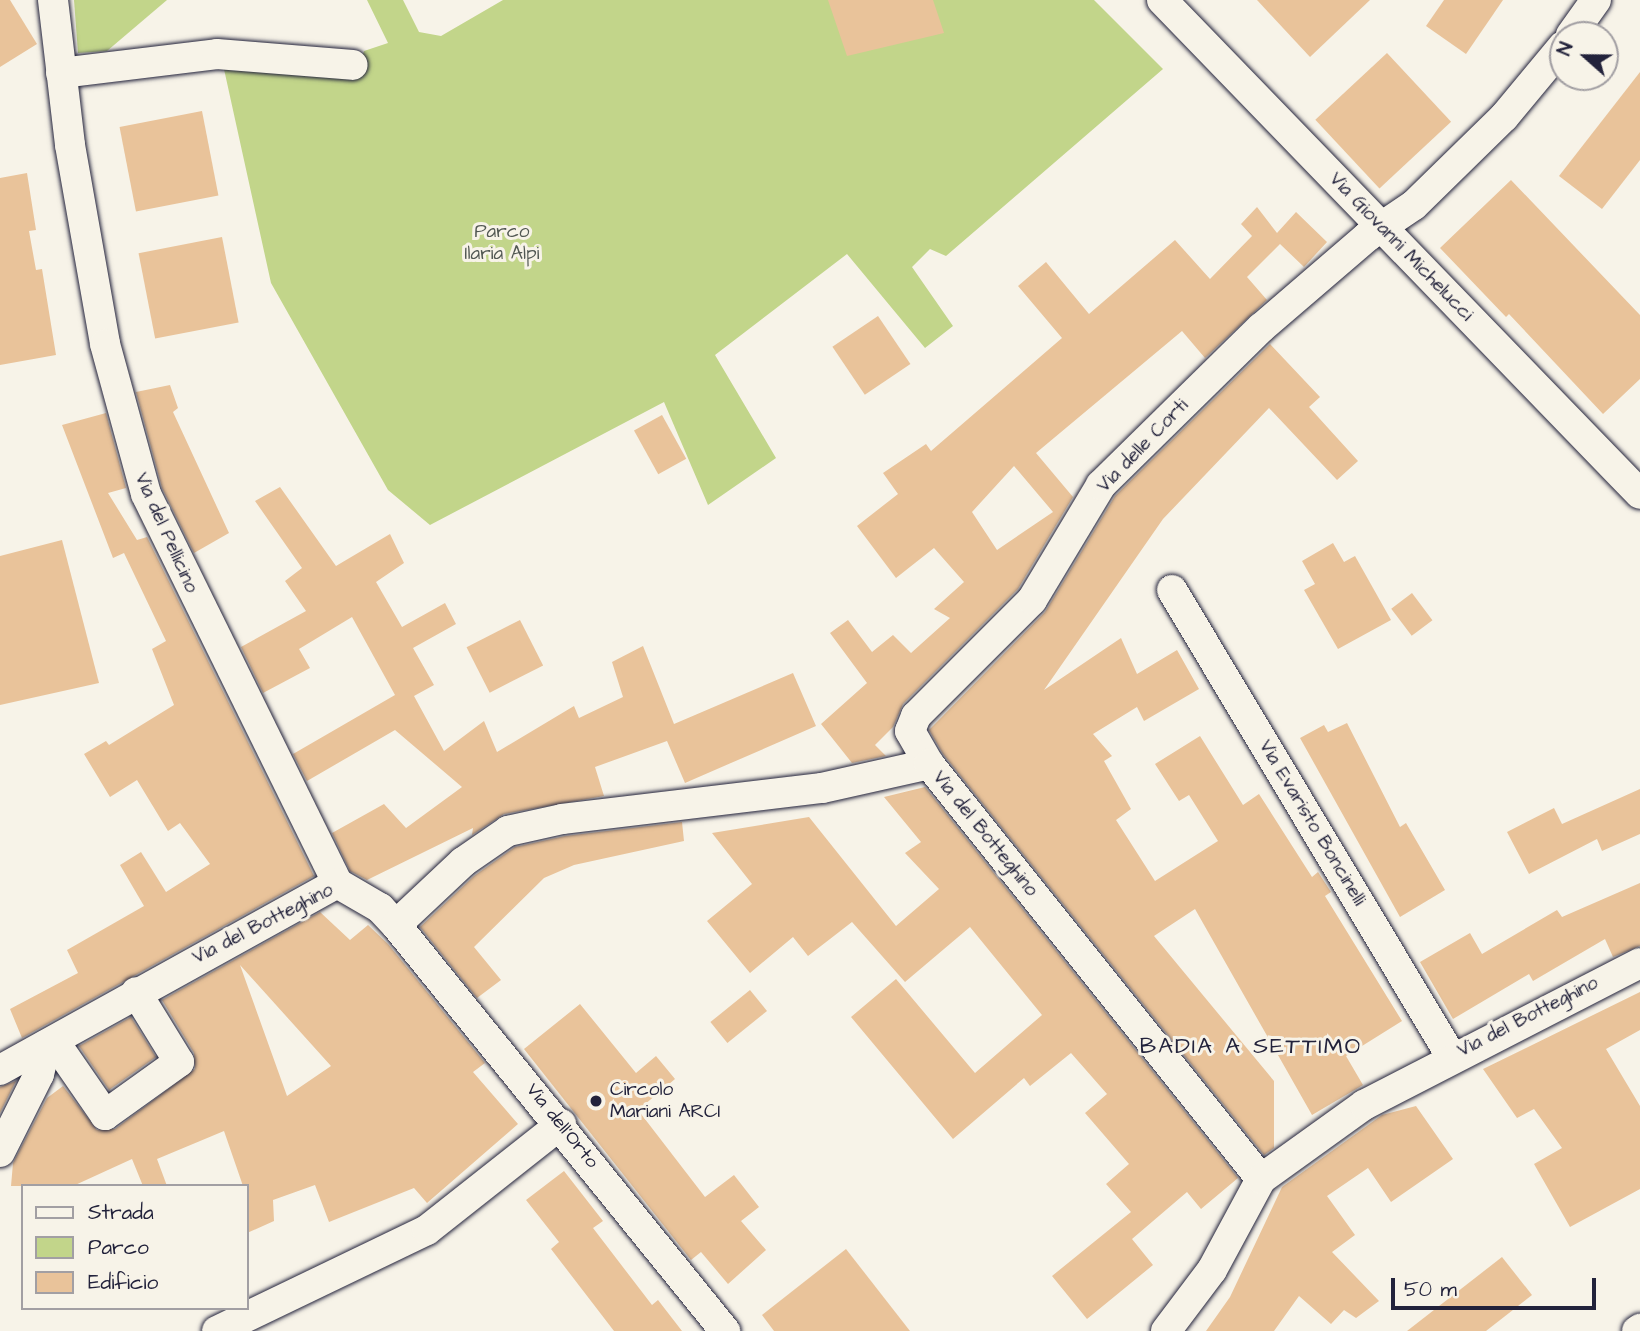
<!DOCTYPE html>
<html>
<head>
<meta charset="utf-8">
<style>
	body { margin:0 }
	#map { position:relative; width:1640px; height:1331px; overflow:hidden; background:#f7f3e8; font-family:"Architects Daughter",sans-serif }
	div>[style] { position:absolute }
	.green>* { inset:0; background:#c2d58a }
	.building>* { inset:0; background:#e9c39a; transform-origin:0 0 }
	.roads { filter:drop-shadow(0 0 2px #22223b) drop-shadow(0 0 2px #22223b) }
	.street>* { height:30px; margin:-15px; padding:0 15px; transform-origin:15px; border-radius:15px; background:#f7f3e8 }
	.dots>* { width:19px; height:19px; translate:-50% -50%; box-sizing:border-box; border:4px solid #f7f3e8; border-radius:50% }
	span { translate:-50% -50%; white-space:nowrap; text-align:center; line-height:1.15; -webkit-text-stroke:6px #f7f3e8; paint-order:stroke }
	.park-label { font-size:19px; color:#525853 }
	.street-label { font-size:19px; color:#22223b }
	.poi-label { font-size:19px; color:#22223b }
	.left { translate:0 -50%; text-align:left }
	.quarter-label { font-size:23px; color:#22223b; letter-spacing:2px }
	.legend { position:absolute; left:21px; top:1184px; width:228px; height:126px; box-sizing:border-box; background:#f7f3e8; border:2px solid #a29fa3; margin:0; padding:9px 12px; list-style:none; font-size:21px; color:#22223b }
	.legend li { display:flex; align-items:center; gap:14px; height:35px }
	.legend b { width:35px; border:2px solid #a29fa3 }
	.north { position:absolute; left:1549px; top:21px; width:70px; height:70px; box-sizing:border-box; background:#f7f3e8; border:2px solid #a29fa3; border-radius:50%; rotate:291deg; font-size:19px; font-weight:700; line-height:28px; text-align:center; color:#22223b }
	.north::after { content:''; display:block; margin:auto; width:24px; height:32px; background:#22223b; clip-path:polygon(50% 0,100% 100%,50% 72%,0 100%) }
	.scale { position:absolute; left:1391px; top:1278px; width:205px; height:32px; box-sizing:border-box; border:4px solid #22223b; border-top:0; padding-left:9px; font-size:21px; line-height:24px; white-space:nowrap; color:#22223b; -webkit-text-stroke:5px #f7f3e8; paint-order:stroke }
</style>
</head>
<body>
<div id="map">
	<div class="green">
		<i style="clip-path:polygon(74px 0,167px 0,107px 51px,78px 53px)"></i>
		<i style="clip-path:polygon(367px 0,403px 0,419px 32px,441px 36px,503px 0,1094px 0,1163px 69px,946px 256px,930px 249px,912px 267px,953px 326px,925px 348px,847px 254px,715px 355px,776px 458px,708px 505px,664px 402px,430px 525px,388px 490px,271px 283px,222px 60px,358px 70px,364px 51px,388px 43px)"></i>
	</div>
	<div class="building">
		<i style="clip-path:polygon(0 0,10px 0,37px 44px,0 67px)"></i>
		<i style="clip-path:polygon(828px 0,933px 0,944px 33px,847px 56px)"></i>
		<i style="clip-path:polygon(1257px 0,1370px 0,1310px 57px)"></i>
		<i style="clip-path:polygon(1444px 0,1503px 0,1466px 54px,1426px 26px)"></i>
		<i style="left:1387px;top:53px;width:94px;height:98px;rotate:47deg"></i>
		<i style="clip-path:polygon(1640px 72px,1640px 160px,1602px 209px,1559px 176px)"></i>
		<i style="left:202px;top:111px;width:86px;height:84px;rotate:79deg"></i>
		<i style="clip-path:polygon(27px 173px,36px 230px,29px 231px,36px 270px,42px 269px,56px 355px,0 365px,0 178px)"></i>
		<i style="clip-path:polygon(1511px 180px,1640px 315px,1640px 379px,1603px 414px,1509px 314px,1506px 317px,1440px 248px)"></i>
		<i style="clip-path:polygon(evenodd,1257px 207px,1277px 233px,1296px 212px,1327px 242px,1304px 267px,1280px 244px,1247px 277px,1267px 300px,1205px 358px,1182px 331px,1036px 453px,1073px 497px,1018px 589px,903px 704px,893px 727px,875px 745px,886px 756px,852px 763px,821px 724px,867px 683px,830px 633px,848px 620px,872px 652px,893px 635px,911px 653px,950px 618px,934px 609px,964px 582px,934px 548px,896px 578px,857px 526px,898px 494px,883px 473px,926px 444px,931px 451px,1062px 338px,1018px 286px,1046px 262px,1089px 314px,1175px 240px,1210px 279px,1252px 236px,1241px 224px,1257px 207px,1014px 466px,1053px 512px,997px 550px,972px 512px,1014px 466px)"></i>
		<i style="left:222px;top:237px;width:87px;height:85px;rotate:79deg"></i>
		<i style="left:878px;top:316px;width:58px;height:55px;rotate:56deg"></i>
		<i style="clip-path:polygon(1270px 344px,1320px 397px,1309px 407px,1358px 461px,1337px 480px,1269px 408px,1163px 519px,1044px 690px,1121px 638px,1137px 674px,1177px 650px,1199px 689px,1144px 721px,1137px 707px,1093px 734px,1112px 756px,1104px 761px,1131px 809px,1116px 820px,1155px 881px,1218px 841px,1189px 795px,1179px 801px,1155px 764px,1200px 736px,1243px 805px,1259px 794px,1312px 877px,1318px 872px,1331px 892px,1325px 896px,1402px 1021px,1346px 1056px,1363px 1085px,1312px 1115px,1195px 909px,1154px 936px,1274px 1081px,1274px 1148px,1264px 1155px,943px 754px,929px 730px,1045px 612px,1115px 496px)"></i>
		<i style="clip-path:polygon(170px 385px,178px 408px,173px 412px,229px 533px,194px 553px,162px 488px,136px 392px)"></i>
		<i style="clip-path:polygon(106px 413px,126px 488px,108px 493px,137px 540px,147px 537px,314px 876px,22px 1038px,10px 1009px,78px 973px,67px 950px,144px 906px,120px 865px,141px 852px,166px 892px,210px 864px,180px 823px,168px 831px,137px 780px,110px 797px,84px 754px,106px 741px,109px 745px,174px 705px,152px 649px,166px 641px,124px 553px,113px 558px,62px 425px)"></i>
		<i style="left:662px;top:415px;width:50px;height:32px;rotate:61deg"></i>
		<i style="clip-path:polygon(280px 487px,336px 566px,390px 534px,404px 563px,376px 582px,402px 627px,445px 603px,456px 624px,413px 648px,434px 685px,414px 696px,444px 751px,484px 721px,497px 752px,574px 706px,579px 718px,623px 697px,612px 662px,643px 646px,674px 724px,793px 673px,816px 726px,685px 783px,667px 741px,595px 767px,604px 796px,504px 814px,472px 835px,473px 828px,367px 880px,350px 871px,332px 833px,384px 804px,406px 828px,462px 787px,395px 730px,307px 781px,293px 754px,395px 695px,352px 617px,299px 649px,310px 668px,263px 693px,241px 647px,306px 611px,285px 581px,302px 568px,255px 501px)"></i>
		<i style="clip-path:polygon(62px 540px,99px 683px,0 705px,0 556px)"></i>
		<i style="clip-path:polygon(1333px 543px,1344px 562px,1355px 556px,1391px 620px,1338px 649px,1304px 590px,1315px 584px,1302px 561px)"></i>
		<i style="left:1412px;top:593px;width:34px;height:26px;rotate:53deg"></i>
		<i style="left:520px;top:620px;width:51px;height:60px;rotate:63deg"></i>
		<i style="clip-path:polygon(1347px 723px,1400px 827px,1406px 823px,1445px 890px,1400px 917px,1300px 738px,1324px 725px,1328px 732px)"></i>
		<i style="clip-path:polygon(925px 787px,1238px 1178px,1201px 1209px,1187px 1192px,1132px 1239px,1153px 1265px,1087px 1319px,1052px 1276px,1131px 1212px,1106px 1184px,1129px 1164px,1085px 1113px,1107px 1094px,1071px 1053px,1030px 1086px,1024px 1078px,953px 1139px,851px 1017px,896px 979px,975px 1073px,1042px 1015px,970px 927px,905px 982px,852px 922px,808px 956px,793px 937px,750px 973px,707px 921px,752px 884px,712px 833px,809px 817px,896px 926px,939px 889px,905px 853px,921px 842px,884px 797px)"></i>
		<i style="clip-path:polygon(1640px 789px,1640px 834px,1602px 851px,1597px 839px,1529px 874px,1507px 832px,1554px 808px,1562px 824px)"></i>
		<i style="clip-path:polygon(682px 822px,684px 841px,574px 865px,544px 878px,474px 947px,501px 980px,477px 998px,420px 927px,474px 876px,515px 847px,565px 836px)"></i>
		<i style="clip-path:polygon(1640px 883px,1640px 946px,1613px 957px,1605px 939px,1533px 981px,1529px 974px,1453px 1019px,1420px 962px,1470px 933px,1482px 954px,1557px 910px,1562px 917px)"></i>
		<i style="clip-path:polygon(evenodd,320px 912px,350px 940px,368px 925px,388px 944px,485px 1063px,473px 1072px,518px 1124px,427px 1203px,414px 1188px,329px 1222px,315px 1185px,273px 1200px,274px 1221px,247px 1233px,247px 1186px,243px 1186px,224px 1131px,157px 1159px,167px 1186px,143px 1186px,132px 1159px,73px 1186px,11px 1186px,13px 1163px,47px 1098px,63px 1086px,97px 1130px,115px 1129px,195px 1069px,194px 1053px,162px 1000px,320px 912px,240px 965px,331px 1066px,287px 1096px,240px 965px)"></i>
		<i style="left:750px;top:990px;width:27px;height:51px;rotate:51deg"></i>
		<i style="clip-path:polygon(1640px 992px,1640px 1030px,1606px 1049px,1640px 1106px,1640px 1189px,1570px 1227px,1534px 1164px,1562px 1148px,1534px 1109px,1517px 1118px,1483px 1069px)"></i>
		<i style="clip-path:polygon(580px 1004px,636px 1073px,656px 1056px,675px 1079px,638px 1110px,705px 1197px,734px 1175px,759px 1207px,741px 1221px,766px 1250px,728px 1284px,701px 1252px,691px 1260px,524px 1049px)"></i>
		<i style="clip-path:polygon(131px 1017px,156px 1057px,109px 1090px,79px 1046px)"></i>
		<i style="clip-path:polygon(16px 1081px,0 1113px,0 1087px)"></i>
		<i style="clip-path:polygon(1416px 1106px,1453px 1159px,1391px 1202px,1368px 1168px,1327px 1196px,1355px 1235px,1332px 1252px,1379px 1301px,1356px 1318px,1344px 1310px,1331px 1324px,1299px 1296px,1274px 1331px,1206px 1331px,1230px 1297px,1282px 1187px,1382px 1115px)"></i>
		<i style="clip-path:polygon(564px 1171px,603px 1221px,593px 1228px,652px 1305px,658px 1300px,682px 1331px,614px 1331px,551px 1249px,559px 1242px,526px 1200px)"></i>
		<i style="clip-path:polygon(846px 1249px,910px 1331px,774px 1331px,762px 1315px)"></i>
		<i style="clip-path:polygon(1502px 1257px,1532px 1295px,1486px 1331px,1407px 1331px)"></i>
	</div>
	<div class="roads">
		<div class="street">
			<i style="left:53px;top:0;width:146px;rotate:83.3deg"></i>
			<i style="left:70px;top:145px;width:202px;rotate:80deg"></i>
			<i style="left:105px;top:344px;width:156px;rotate:74.7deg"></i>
			<i style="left:146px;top:494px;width:433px;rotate:63.8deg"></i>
			<i style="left:1162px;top:0;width:687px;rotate:45.94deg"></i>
			<i style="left:1571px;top:35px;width:43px;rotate:-54.5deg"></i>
			<i style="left:61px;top:73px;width:157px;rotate:-6.9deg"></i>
			<i style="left:217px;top:54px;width:136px;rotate:4.6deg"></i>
			<i style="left:1172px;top:590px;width:543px;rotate:59.09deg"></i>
			<i style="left:929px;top:764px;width:38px;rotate:-120deg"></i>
			<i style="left:910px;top:731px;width:16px;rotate:-68deg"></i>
			<i style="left:916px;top:716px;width:164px;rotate:-45deg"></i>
			<i style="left:1032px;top:600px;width:134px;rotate:-59deg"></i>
			<i style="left:1101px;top:485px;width:224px;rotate:-44.5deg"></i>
			<i style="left:1261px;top:328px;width:141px;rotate:-40.7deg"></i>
			<i style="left:1368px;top:236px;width:55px;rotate:-34deg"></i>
			<i style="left:1414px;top:205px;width:126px;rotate:-44.4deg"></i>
			<i style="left:1504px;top:117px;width:92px;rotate:-50.3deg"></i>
			<i style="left:337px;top:883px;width:50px;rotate:30.2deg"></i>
			<i style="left:380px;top:908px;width:23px;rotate:47deg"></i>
			<i style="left:396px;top:925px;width:523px;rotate:50.98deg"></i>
			<i style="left:396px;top:925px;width:92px;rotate:-43.2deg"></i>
			<i style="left:463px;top:862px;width:55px;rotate:-34.6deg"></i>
			<i style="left:508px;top:831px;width:55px;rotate:-12.5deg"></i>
			<i style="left:562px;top:819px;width:262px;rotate:-6.8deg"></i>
			<i style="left:822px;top:788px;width:110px;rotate:-12.6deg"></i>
			<i style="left:929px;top:764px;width:531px;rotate:51.34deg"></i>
			<i style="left:54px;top:1041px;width:90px;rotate:55.4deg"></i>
			<i style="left:105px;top:1115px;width:91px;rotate:-35.6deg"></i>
			<i style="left:179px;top:1062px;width:82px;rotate:-121.6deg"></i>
			<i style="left:0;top:1070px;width:385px;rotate:-29deg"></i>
			<i style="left:0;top:1152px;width:87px;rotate:-63.4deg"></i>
			<i style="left:39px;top:1074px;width:30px;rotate:-76deg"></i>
			<i style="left:217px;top:1331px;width:233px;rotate:-25.7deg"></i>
			<i style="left:427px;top:1230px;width:171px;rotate:-38.3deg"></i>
			<i style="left:1166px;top:1331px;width:76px;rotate:-53deg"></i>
			<i style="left:1212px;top:1270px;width:103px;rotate:-61.7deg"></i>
			<i style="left:1261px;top:1179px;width:127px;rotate:-35.7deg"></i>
			<i style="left:1364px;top:1105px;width:310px;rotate:-27.2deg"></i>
			<i style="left:1637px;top:1331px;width:4px;rotate:-34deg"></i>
		</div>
	</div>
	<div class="dots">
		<i style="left:596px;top:1101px;background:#22223b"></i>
	</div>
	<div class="park-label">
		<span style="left:502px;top:243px">Parco<br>Ilaria Alpi</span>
	</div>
	<div class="street-label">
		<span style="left:1401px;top:247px;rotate:46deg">Via Giovanni Michelucci</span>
		<span style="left:1143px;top:446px;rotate:-46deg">Via delle Corti</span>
		<span style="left:166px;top:533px;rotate:66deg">Via del Pellicino</span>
		<span style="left:1312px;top:823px;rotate:59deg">Via Evaristo Boncinelli</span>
		<span style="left:985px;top:834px;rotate:51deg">Via del Botteghino</span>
		<span style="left:263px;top:924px;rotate:-27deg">Via del Botteghino</span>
		<span style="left:1528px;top:1017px;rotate:-27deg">Via del Botteghino</span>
		<span style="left:562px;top:1126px;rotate:51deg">Via dell'Orto</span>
	</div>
	<div class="poi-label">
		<span class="left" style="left:610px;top:1101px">Circolo<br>Mariani ARCI</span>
	</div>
	<div class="quarter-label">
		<span style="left:1251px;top:1046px">BADIA A SETTIMO</span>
	</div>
	<ul class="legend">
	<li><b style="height:9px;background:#f7f3e8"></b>Strada</li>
	<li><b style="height:19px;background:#c2d58a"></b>Parco</li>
	<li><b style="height:19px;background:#e9c39a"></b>Edificio</li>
	</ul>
	<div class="north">N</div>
	<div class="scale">50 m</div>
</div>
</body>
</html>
